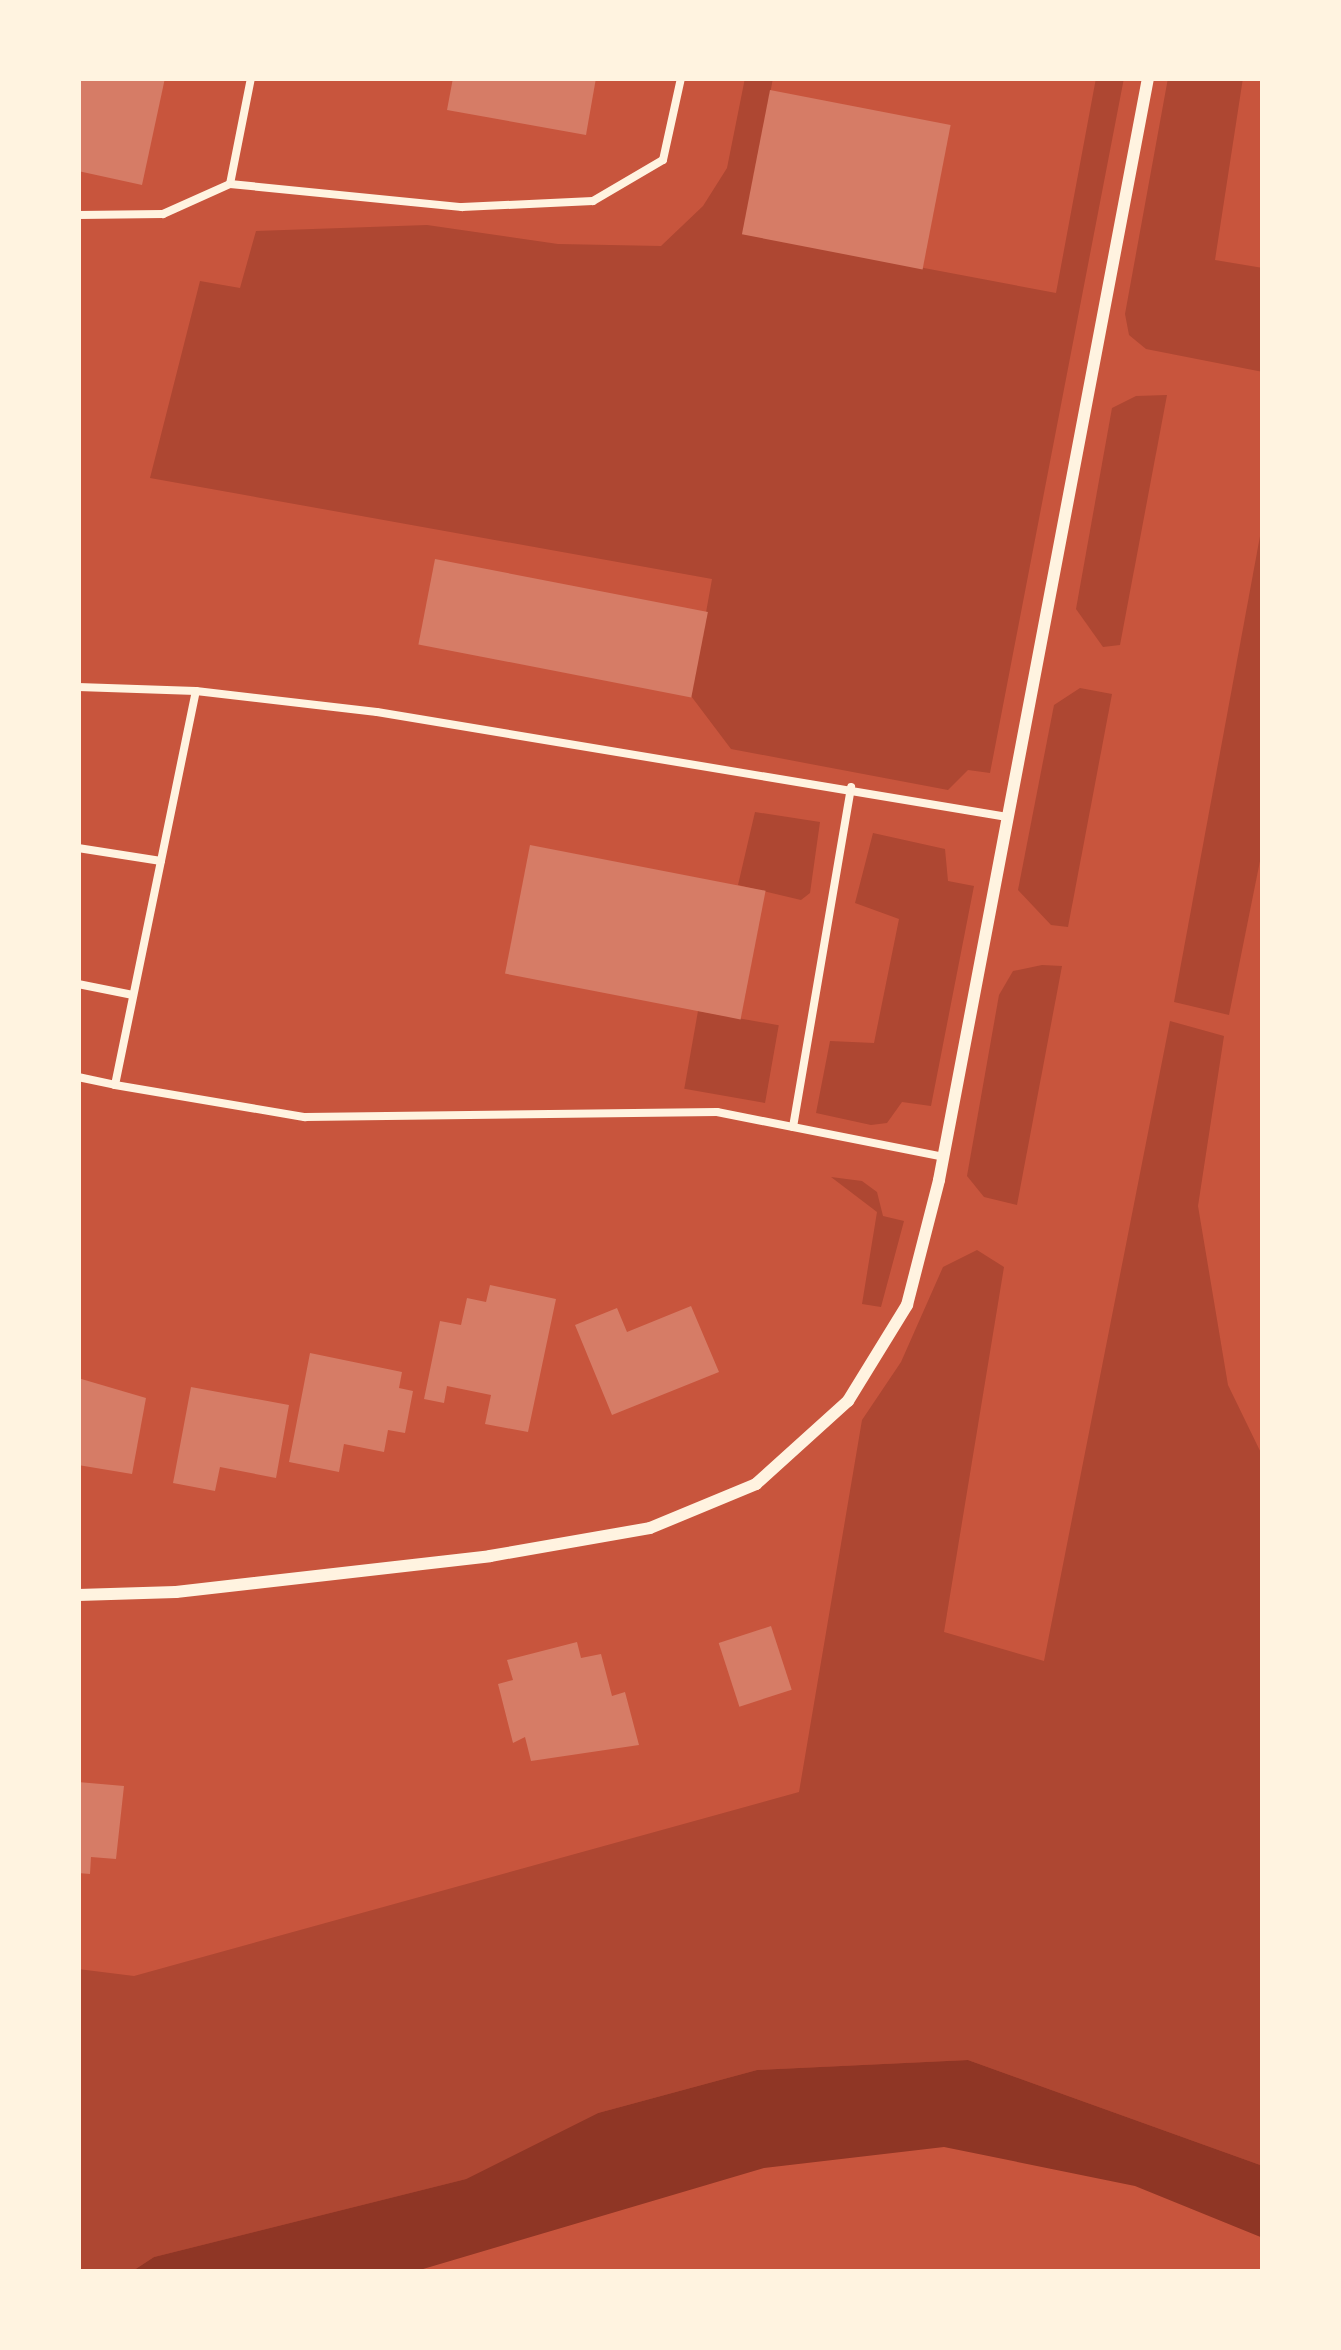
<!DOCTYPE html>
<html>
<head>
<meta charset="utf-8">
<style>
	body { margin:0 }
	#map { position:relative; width:1341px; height:2350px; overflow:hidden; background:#c8553d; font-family:"Golos Text",sans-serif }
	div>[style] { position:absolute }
	.green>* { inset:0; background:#ae4732; transform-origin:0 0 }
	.water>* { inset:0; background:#8f3625 }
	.building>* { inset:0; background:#d67c66; transform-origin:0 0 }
	.service>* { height:8px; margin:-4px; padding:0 4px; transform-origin:4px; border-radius:4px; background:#fff3e0 }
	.minor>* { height:12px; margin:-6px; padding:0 6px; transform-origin:6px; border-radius:6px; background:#fff3e0 }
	span { translate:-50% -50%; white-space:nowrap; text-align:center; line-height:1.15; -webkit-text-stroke:12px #fff3e0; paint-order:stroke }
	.frame { position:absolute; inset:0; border:81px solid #fff3e0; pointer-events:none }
</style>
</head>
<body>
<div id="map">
	<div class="green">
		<i style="clip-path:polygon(745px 78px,773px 78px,744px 234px,1056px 293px,1096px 78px,1124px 78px,990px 773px,968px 770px,948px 790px,731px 749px,691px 696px,712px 579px,150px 478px,200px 281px,240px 288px,256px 231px,427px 225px,558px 244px,661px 246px,703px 206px,727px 168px)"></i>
		<i style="clip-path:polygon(1168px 78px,1243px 78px,1215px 260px,1263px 268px,1263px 372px,1146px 349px,1129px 335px,1125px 314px)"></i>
		<i style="clip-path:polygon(1167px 395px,1120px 645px,1103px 647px,1076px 609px,1112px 408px,1136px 396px)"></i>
		<i style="clip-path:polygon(1263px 520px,1263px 846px,1229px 1015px,1174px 1002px)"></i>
		<i style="clip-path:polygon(1080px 688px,1112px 694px,1068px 927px,1051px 925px,1018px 890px,1054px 705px)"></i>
		<i style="clip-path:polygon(755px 812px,820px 822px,810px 893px,801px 900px,738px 885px)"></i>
		<i style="clip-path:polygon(873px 833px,945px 849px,948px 881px,974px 886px,931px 1106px,902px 1102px,887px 1123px,871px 1125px,816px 1113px,830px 1041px,874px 1043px,899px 919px,855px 903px)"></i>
		<i style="clip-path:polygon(1042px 965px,1062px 966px,1017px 1205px,984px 1197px,967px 1176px,999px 995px,1013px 971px)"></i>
		<i style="left:698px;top:1011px;width:82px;height:79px;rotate:10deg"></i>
		<i style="clip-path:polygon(1170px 1021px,1224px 1036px,1198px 1206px,1228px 1385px,1263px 1457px,1263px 2166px,968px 2060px,757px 2070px,598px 2113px,466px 2179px,154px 2257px,131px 2272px,78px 2272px,78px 1969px,134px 1976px,799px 1792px,862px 1420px,901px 1362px,943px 1267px,977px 1250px,1004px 1267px,944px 1632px,1044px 1661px)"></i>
		<i style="clip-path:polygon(831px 1177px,862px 1181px,877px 1192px,883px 1216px,904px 1221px,881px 1307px,862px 1304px,877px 1212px)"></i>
	</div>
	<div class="water">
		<i style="clip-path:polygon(968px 2060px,1263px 2166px,1263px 2238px,1135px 2186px,944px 2147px,764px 2168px,413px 2272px,131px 2272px,154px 2257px,466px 2179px,598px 2113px,757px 2070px)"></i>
	</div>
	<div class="building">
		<i style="clip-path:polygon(78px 78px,165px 78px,142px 185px,78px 171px)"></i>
		<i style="clip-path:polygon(453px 78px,596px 78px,586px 135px,447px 110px)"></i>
		<i style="left:770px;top:90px;width:184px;height:147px;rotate:11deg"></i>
		<i style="left:435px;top:559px;width:278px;height:87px;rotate:11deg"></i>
		<i style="left:530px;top:845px;width:240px;height:131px;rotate:11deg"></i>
		<i style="clip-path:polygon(490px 1285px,556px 1299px,528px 1432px,485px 1424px,491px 1395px,447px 1386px,444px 1403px,424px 1399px,440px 1321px,461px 1325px,467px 1298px,486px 1302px)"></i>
		<i style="clip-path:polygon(691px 1306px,719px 1372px,612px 1415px,575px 1325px,617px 1308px,627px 1332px)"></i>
		<i style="clip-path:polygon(310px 1353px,402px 1372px,399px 1388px,413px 1391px,405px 1433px,388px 1430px,384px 1452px,344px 1444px,339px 1472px,289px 1462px)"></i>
		<i style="clip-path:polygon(78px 1378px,146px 1398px,132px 1474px,78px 1465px)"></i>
		<i style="clip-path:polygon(191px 1387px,289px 1405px,276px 1478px,220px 1467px,215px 1491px,173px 1483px)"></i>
		<i style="left:771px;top:1626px;width:67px;height:55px;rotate:72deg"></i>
		<i style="clip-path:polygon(577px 1642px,581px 1658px,601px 1654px,612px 1696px,625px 1692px,639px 1745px,531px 1761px,525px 1737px,513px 1743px,498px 1684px,513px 1680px,507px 1660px)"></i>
		<i style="clip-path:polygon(78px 1782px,124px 1786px,116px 1859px,91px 1857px,90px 1874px,78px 1873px)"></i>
	</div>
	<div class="service">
		<i style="left:230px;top:184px;width:233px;rotate:5.7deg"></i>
		<i style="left:462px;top:207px;width:131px;rotate:-2.6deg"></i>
		<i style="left:593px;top:201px;width:81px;rotate:-30.4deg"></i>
		<i style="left:663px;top:160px;width:84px;rotate:-77.6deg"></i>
		<i style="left:78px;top:215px;width:85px;rotate:-0.7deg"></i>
		<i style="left:163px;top:214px;width:73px;rotate:-24.1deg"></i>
		<i style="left:230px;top:184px;width:108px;rotate:-78.8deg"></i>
		<i style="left:78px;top:687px;width:118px;rotate:1.9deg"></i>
		<i style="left:196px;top:691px;width:182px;rotate:6.6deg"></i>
		<i style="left:377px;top:712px;width:639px;rotate:9.46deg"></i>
		<i style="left:78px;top:848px;width:84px;rotate:8.9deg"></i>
		<i style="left:78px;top:984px;width:56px;rotate:11.3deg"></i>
		<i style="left:78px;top:1077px;width:38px;rotate:12deg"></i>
		<i style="left:115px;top:1085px;width:402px;rotate:-78.4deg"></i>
		<i style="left:115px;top:1085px;width:193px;rotate:9.6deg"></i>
		<i style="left:305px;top:1117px;width:412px;rotate:-0.7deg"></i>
		<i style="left:717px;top:1112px;width:231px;rotate:11.2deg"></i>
		<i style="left:793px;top:1127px;width:345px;rotate:-80.3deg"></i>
	</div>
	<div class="minor">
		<i style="left:78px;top:1595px;width:98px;rotate:-1.8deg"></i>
		<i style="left:176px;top:1592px;width:316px;rotate:-6.5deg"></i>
		<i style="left:490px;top:1556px;width:162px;rotate:-9.9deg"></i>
		<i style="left:650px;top:1528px;width:115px;rotate:-22.5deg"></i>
		<i style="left:756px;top:1484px;width:124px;rotate:-42.1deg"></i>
		<i style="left:848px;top:1401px;width:113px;rotate:-58.4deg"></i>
		<i style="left:907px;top:1305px;width:129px;rotate:-75.6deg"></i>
		<i style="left:939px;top:1180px;width:1122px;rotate:-79.26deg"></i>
	</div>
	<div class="frame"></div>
</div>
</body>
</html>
